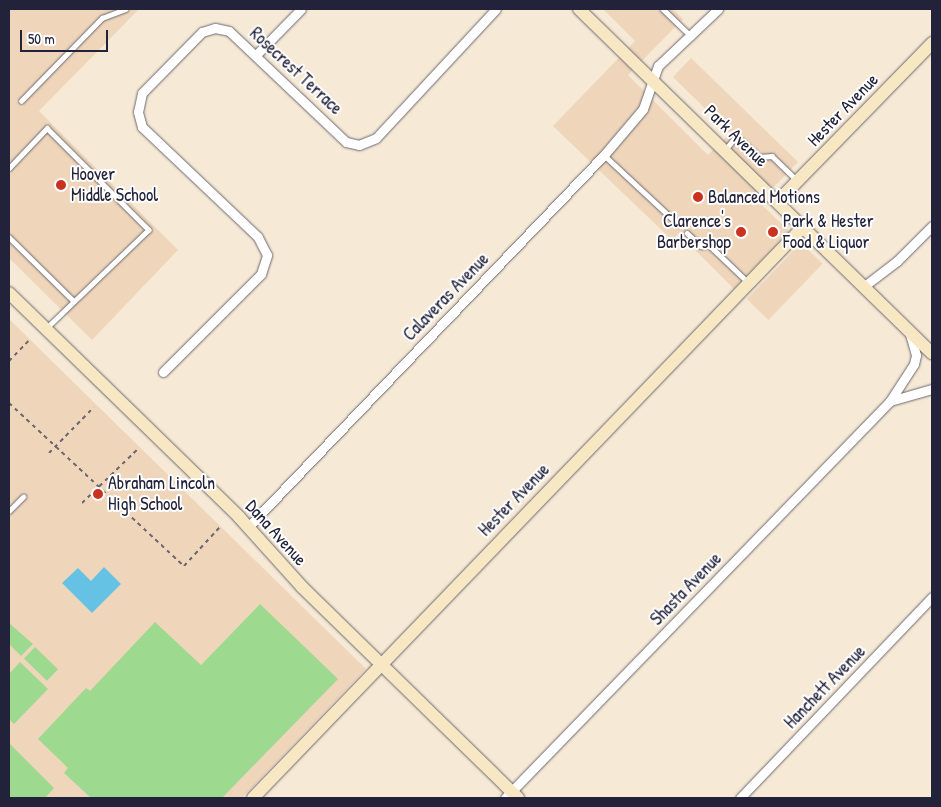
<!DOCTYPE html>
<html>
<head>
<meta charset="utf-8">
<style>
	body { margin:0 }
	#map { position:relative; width:941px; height:807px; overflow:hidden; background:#f6e9d5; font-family:"Patrick Hand",sans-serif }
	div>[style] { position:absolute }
	.built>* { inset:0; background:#efd6bb; transform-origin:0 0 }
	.green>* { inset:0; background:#9dda8f; transform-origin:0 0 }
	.water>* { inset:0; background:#66c2e4 }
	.path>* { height:2px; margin-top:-1px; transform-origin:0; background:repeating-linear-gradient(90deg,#6c6871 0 4px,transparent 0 8px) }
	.roads { filter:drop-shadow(0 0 1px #6c6871) drop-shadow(0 0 1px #6c6871) }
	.lane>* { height:4.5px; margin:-2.25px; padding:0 2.25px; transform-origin:2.25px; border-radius:2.25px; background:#fff }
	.street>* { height:9px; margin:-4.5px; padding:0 4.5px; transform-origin:4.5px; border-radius:4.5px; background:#fff }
	.secondary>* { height:12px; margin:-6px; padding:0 6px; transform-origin:6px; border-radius:6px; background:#f7e8c3 }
	.dots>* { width:14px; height:14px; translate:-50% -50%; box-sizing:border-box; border:2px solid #fff; border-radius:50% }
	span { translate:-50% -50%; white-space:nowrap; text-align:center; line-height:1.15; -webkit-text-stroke:4px #fff; paint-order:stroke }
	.street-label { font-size:18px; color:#22223b }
	.poi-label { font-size:18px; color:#22223b }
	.left { translate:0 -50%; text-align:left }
	.right { translate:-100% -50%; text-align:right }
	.frame { position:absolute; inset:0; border:10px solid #22223b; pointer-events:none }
	.scale { position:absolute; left:20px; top:30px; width:88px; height:22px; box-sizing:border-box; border:2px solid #22223b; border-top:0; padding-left:6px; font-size:15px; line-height:18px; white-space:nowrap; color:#22223b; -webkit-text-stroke:4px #fff; paint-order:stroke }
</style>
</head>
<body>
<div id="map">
	<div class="built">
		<i style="clip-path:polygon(9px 9px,139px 9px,39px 111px,178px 250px,92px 340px,9px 258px)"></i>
		<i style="clip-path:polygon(603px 9px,673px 9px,683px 19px,628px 75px,708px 155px,730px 133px,673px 77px,691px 58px,798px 162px,759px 202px,790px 232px,734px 289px,679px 234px,672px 240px,553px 126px,635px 41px)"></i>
		<i style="left:801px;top:243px;width:30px;height:78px;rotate:44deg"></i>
		<i style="clip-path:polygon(9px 319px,366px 669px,242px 798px,9px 798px)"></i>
	</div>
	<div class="green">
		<i style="clip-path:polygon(260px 604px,338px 679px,222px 798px,91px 798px,64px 773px,68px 768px,38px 739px,86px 688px,90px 691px,155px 622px,201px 665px)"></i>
		<i style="clip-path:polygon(9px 623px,33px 644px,21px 656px,9px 644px)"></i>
		<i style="left:35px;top:647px;width:32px;height:16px;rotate:44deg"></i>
		<i style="clip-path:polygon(20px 662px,48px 689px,14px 724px,9px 719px,9px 674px)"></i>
		<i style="clip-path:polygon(9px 743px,54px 788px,45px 798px,9px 798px)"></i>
	</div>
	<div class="water">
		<i style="clip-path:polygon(104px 567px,121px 584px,92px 613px,62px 583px,78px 568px,91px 581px)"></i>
	</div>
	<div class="path">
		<i style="left:9px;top:361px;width:28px;rotate:-46deg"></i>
		<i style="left:9px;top:403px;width:239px;rotate:43deg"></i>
		<i style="left:184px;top:566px;width:52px;rotate:-47.4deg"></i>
		<i style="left:49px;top:453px;width:64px;rotate:-45.6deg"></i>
		<i style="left:82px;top:503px;width:78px;rotate:-44deg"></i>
	</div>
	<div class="roads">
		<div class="lane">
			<i style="left:663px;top:9px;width:37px;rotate:44deg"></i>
			<i style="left:21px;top:101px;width:116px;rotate:-45.7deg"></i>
			<i style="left:102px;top:18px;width:25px;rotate:-21deg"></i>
			<i style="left:725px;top:150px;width:14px;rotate:-51deg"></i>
			<i style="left:734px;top:139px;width:8px;rotate:14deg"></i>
			<i style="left:742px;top:141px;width:23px;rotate:43deg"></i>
			<i style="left:759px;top:157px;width:13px;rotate:-4deg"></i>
			<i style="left:772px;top:156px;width:35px;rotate:44deg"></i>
			<i style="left:604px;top:155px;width:101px;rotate:43deg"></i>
			<i style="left:9px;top:168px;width:55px;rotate:-46.5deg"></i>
			<i style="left:47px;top:128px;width:144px;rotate:45deg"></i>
			<i style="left:149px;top:230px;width:143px;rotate:136.1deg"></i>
			<i style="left:687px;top:233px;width:19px;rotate:43deg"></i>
			<i style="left:701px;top:246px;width:8px;rotate:-7deg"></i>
			<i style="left:709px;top:245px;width:54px;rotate:43.5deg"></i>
			<i style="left:9px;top:237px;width:91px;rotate:44.6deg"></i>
			<i style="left:9px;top:511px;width:20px;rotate:-45deg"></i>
		</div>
		<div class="street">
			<i style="left:256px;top:55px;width:64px;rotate:-45.6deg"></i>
			<i style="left:863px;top:287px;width:43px;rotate:-37.4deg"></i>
			<i style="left:897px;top:261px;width:49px;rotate:-45deg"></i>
			<i style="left:163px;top:372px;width:139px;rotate:-45deg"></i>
			<i style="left:261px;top:274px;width:20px;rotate:-72deg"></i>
			<i style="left:267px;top:255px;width:20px;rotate:-117deg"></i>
			<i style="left:258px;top:237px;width:160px;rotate:-136.5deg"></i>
			<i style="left:142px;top:127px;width:16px;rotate:-105deg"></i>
			<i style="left:138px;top:112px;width:19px;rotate:-78deg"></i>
			<i style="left:142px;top:93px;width:86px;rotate:-45.5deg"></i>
			<i style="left:202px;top:32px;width:14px;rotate:-17deg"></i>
			<i style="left:215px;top:28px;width:14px;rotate:12deg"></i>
			<i style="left:229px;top:31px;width:161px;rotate:43.5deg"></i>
			<i style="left:346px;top:142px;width:13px;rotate:13deg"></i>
			<i style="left:359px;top:145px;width:18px;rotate:-22deg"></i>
			<i style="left:376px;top:138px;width:176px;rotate:-47.1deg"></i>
			<i style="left:890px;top:401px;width:44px;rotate:-15.9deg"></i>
			<i style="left:248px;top:527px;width:515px;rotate:-46.26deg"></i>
			<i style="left:604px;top:155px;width:60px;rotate:-49.7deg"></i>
			<i style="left:643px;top:109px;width:46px;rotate:-70.8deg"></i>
			<i style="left:658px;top:66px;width:83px;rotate:-43.5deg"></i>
			<i style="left:505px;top:798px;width:553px;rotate:-45.88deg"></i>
			<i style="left:890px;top:401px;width:44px;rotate:-57deg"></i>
			<i style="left:914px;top:364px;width:9px;rotate:-77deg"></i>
			<i style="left:916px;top:355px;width:25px;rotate:-106deg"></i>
			<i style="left:740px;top:798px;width:278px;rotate:-46.3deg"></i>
		</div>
		<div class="secondary">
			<i style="left:579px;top:9px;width:493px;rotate:44.3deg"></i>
			<i style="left:778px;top:201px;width:221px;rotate:-45.7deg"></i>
			<i style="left:9px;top:293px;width:321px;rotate:44.2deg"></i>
			<i style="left:239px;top:517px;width:94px;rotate:48deg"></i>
			<i style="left:302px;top:587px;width:302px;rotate:44.3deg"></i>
			<i style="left:253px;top:798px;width:793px;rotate:-46.07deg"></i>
		</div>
	</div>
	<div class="dots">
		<i style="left:61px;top:185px;background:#c8321e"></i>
		<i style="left:698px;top:197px;background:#c8321e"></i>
		<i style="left:741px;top:232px;background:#c8321e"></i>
		<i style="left:773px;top:232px;background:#c8321e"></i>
		<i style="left:98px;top:494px;background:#c8321e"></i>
	</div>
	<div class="street-label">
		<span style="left:296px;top:71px;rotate:43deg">Rosecrest Terrace</span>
		<span style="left:843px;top:110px;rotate:-46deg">Hester Avenue</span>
		<span style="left:736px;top:136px;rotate:44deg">Park Avenue</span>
		<span style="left:446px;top:297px;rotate:-46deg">Calaveras Avenue</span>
		<span style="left:514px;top:500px;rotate:-46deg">Hester Avenue</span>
		<span style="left:276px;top:533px;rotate:48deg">Dana Avenue</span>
		<span style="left:686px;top:589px;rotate:-46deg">Shasta Avenue</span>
		<span style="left:825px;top:687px;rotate:-46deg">Hanchett Avenue</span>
	</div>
	<div class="poi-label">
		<span class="left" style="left:71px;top:185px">Hoover<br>Middle School</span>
		<span class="left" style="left:708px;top:197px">Balanced Motions</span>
		<span class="right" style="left:731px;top:232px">Clarence's<br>Barbershop</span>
		<span class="left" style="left:783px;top:232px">Park &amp; Hester<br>Food &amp; Liquor</span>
		<span class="left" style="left:108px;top:494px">Abraham Lincoln<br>High School</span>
	</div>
	<div class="frame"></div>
	<div class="scale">50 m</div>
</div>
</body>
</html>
